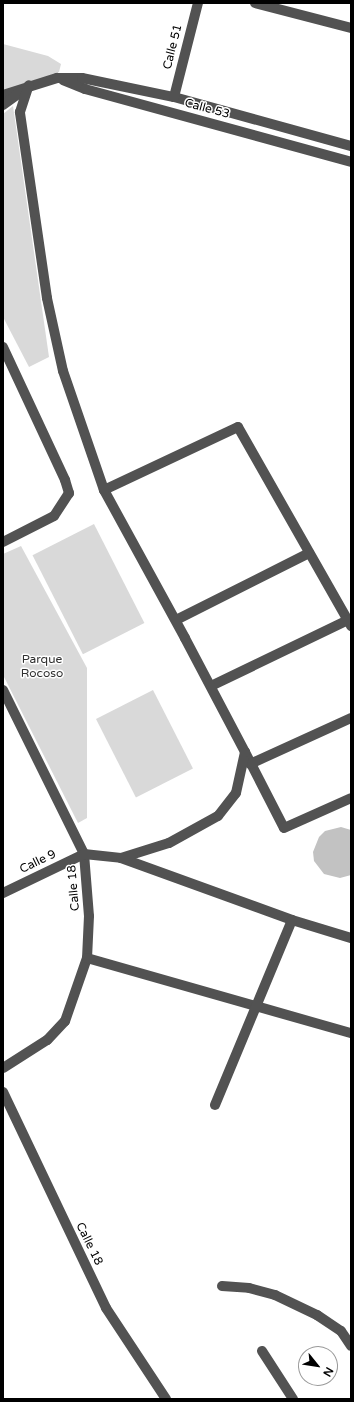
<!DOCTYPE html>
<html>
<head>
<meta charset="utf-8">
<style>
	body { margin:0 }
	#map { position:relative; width:354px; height:1402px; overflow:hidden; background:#fff; font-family:"Varela Round",sans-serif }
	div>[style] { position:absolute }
	.green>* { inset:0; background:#d9d9d9; transform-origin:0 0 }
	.building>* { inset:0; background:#c2c2c2 }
	.minor>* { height:10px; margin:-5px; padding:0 5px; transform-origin:5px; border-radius:5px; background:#525252 }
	span { translate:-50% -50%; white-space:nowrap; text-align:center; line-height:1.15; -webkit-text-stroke:3px #fff; paint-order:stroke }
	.street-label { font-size:12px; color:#000 }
	.park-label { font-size:12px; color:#303030 }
	.frame { position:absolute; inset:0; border:4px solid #000; pointer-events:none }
	.north { position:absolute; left:298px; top:1346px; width:40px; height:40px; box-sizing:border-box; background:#fff; border:1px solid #999; border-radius:50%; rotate:120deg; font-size:11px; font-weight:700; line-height:16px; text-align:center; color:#000 }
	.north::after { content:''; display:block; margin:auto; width:14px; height:18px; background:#000; clip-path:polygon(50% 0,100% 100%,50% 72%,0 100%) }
</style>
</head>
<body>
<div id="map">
	<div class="green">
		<i style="clip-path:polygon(3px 44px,48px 56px,61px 64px,59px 72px,3px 93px)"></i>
		<i style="clip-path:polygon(13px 106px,49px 357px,29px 367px,3px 317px,3px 114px)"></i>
		<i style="left:94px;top:524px;width:111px;height:69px;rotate:63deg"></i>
		<i style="clip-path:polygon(21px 546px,87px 668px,87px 818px,78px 823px,3px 675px,3px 554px)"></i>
		<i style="left:153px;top:690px;width:88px;height:64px;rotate:63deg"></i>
	</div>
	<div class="building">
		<i style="clip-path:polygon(341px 827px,351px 830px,351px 875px,340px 878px,324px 874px,314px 861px,313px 852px,319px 837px,325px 831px)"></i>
	</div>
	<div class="minor">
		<i style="left:255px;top:3px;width:99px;rotate:14.6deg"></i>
		<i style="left:63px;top:80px;width:24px;rotate:22deg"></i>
		<i style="left:85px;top:89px;width:276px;rotate:15.3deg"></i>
		<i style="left:3px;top:95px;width:57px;rotate:-17.5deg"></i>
		<i style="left:57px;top:78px;width:25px"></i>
		<i style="left:82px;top:78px;width:94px;rotate:11.7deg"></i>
		<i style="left:174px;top:97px;width:184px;rotate:15.5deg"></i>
		<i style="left:174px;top:97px;width:97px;rotate:-75.7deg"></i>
		<i style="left:3px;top:105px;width:24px;rotate:-36deg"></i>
		<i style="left:3px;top:347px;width:147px;rotate:65deg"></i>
		<i style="left:65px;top:480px;width:14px;rotate:73deg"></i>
		<i style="left:69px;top:493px;width:27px;rotate:123deg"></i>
		<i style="left:54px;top:516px;width:57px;rotate:153deg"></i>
		<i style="left:104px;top:490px;width:148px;rotate:-25.2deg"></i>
		<i style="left:238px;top:427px;width:229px;rotate:60.4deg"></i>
		<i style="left:176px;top:620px;width:149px;rotate:-26.7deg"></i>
		<i style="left:211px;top:686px;width:152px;rotate:-25.7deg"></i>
		<i style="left:3px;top:690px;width:183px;rotate:63.7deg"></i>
		<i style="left:84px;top:854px;width:62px;rotate:85.4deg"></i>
		<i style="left:89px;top:916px;width:42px;rotate:92.7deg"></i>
		<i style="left:87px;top:958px;width:67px;rotate:109.2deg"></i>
		<i style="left:65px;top:1021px;width:26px;rotate:133deg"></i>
		<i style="left:47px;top:1040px;width:52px;rotate:147.5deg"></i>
		<i style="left:245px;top:752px;width:85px;rotate:62.8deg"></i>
		<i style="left:284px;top:828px;width:73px;rotate:-24.1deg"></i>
		<i style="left:250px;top:764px;width:111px;rotate:-24.5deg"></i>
		<i style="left:121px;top:858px;width:182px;rotate:19.9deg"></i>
		<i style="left:292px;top:920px;width:62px;rotate:17deg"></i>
		<i style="left:3px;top:893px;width:90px;rotate:-25.7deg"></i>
		<i style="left:84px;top:854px;width:37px;rotate:6deg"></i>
		<i style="left:121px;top:858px;width:50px;rotate:-17.4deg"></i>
		<i style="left:169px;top:843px;width:56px;rotate:-28.9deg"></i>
		<i style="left:218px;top:816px;width:29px;rotate:-52deg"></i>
		<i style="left:236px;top:793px;width:42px;rotate:-77.6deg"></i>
		<i style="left:245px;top:752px;width:129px;rotate:-117.8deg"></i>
		<i style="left:185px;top:638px;width:169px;rotate:-118.7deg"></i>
		<i style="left:104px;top:490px;width:126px;rotate:-109deg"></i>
		<i style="left:63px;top:371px;width:75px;rotate:-102.4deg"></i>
		<i style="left:47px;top:298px;width:188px;rotate:-98.3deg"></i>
		<i style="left:20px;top:112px;width:28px;rotate:-72deg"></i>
		<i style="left:87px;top:958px;width:274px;rotate:15.9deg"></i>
		<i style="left:3px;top:1092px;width:239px;rotate:64.5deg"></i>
		<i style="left:106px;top:1308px;width:109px;rotate:56.6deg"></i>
		<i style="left:215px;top:1105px;width:200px;rotate:-67.4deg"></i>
		<i style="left:222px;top:1286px;width:27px;rotate:4deg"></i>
		<i style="left:249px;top:1288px;width:27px;rotate:15deg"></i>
		<i style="left:275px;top:1295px;width:47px;rotate:25.5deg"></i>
		<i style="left:317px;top:1315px;width:29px;rotate:34deg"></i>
		<i style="left:341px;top:1331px;width:18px;rotate:56deg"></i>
		<i style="left:262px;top:1351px;width:57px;rotate:57.1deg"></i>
	</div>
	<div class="street-label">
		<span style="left:173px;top:47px;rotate:-76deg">Calle 51</span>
		<span style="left:207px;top:109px;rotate:15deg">Calle 53</span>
		<span style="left:38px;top:862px;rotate:-26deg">Calle 9</span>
		<span style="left:74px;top:888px;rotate:-95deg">Calle 18</span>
		<span style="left:89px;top:1244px;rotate:64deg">Calle 18</span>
	</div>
	<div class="park-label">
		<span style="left:42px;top:667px">Parque<br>Rocoso</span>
	</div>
	<div class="frame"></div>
	<div class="north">N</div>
</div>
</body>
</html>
